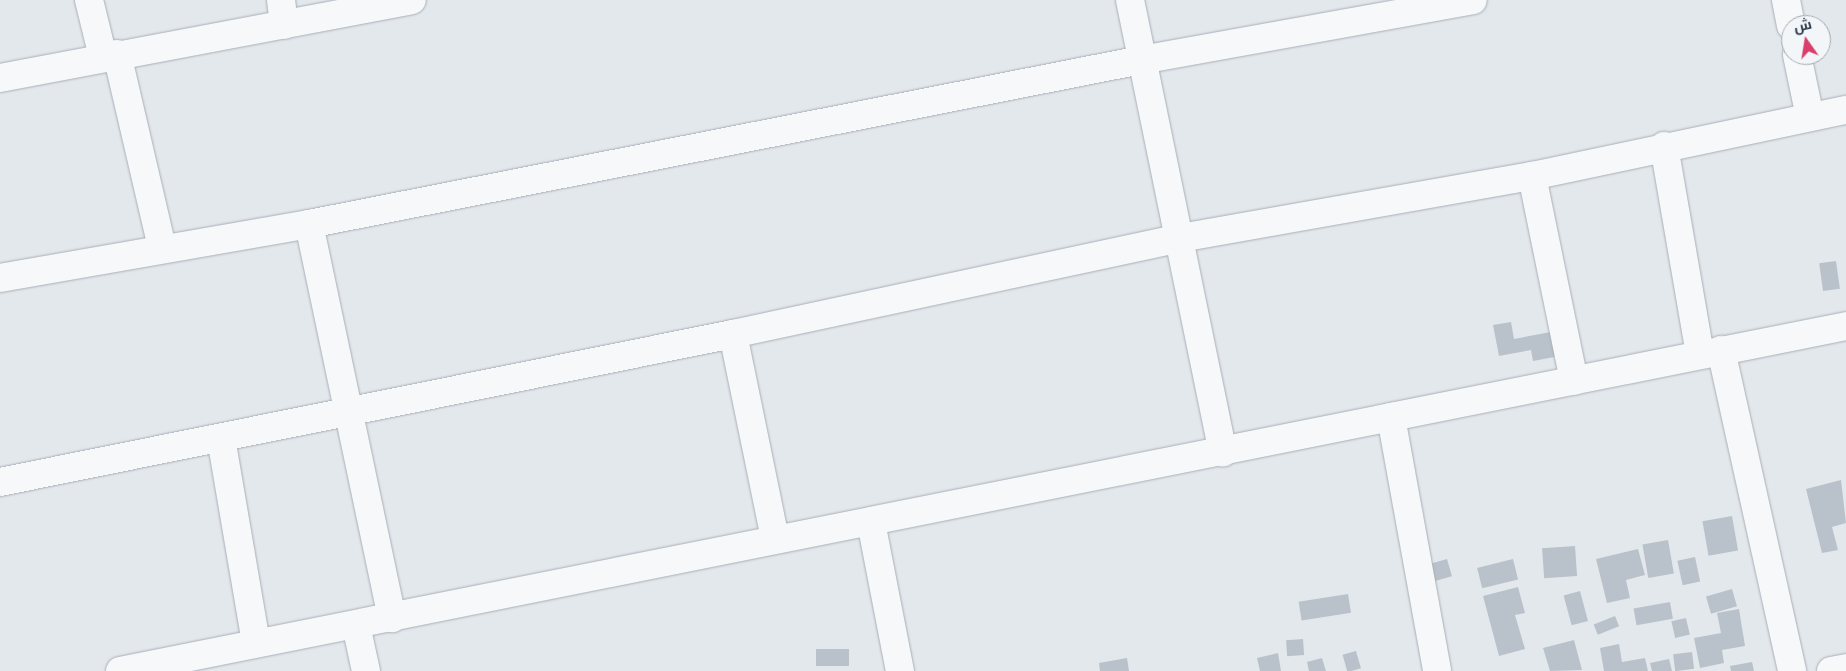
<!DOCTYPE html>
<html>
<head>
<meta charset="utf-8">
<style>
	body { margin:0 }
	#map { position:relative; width:1846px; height:671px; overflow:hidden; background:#e3e8ec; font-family:Signika,Cairo,sans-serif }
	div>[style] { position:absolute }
	.building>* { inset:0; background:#b9c2ca; transform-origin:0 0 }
	.roads { filter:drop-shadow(0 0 1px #a7afb7) drop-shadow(0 0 1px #a7afb7) }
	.minor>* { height:28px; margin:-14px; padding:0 14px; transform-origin:14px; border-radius:14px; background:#f6f8fa }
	span { translate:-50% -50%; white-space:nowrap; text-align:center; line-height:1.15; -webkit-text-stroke:4px #f3f6f9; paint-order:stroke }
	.north { position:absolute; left:1781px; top:15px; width:50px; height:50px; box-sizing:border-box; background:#f3f6f9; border:1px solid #a2aab1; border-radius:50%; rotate:347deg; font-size:14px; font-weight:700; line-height:20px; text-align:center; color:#293746 }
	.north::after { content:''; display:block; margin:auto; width:18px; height:22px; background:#da3e6b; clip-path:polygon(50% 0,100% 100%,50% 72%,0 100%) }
</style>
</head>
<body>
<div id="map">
	<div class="building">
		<i style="left:1836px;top:261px;width:28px;height:17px;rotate:82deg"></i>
		<i style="clip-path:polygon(1511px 322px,1514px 339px,1556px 331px,1560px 356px,1533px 361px,1531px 350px,1499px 356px,1493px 325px)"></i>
		<i style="clip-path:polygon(1841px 480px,1846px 523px,1832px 527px,1838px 550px,1822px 553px,1806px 489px)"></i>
		<i style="left:1732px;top:516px;width:35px;height:30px;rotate:80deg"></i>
		<i style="left:1668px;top:540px;width:34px;height:26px;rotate:80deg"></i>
		<i style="left:1575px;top:546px;width:30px;height:33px;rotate:86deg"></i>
		<i style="clip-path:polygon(1638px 549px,1645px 575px,1626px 580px,1630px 598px,1607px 603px,1596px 559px)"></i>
		<i style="left:1695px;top:557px;width:25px;height:18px;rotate:78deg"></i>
		<i style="left:1447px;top:559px;width:18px;height:22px;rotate:74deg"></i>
		<i style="left:1513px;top:559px;width:21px;height:37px;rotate:76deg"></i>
		<i style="clip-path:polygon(1518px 587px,1525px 613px,1515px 615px,1525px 649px,1499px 656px,1483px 596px)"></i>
		<i style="left:1732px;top:589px;width:18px;height:27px;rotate:74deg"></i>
		<i style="left:1580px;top:591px;width:31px;height:17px;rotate:75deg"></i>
		<i style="left:1348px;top:594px;width:19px;height:50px;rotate:81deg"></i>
		<i style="left:1670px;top:602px;width:17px;height:37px;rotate:80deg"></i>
		<i style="clip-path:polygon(1739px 609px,1745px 646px,1722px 650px,1724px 663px,1700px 668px,1694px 638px,1721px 633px,1717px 613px)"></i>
		<i style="left:1615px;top:616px;width:11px;height:23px;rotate:68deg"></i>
		<i style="left:1686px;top:618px;width:17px;height:15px;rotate:77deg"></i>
		<i style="left:1303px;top:639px;width:16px;height:17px;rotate:86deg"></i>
		<i style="clip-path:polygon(1574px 640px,1582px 670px,1550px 671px,1543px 648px)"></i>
		<i style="clip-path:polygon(1619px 644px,1622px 662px,1645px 658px,1648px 671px,1604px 671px,1600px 648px)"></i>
		<i style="left:816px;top:649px;width:33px;height:17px"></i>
		<i style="left:1356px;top:651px;width:18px;height:14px;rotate:74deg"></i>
		<i style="left:1692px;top:652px;width:17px;height:19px;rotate:83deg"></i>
		<i style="clip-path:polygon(1278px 653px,1281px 671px,1260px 671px,1257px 658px)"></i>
		<i style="clip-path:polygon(1127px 658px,1129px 671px,1100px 671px,1099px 663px)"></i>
		<i style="clip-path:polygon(1322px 658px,1326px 671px,1309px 671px,1307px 662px)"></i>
		<i style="clip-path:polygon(1669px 659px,1672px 671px,1652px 671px,1650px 663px)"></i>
		<i style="clip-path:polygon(1752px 662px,1754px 671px,1731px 671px,1730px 666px)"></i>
	</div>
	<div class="roads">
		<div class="minor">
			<i style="left:89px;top:0;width:59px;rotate:76.2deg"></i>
			<i style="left:281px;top:0;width:25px;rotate:83deg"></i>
			<i style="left:1130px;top:0;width:462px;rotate:78.4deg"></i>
			<i style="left:1786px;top:0;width:26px;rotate:79deg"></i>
			<i style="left:117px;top:54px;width:199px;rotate:76.9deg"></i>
			<i style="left:1797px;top:55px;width:63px;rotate:78.2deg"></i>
			<i style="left:0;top:78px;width:419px;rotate:-10.7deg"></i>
			<i style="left:1664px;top:146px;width:211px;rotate:80.2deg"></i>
			<i style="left:1532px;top:176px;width:209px;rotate:78.4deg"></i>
			<i style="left:309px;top:224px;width:403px;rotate:78.1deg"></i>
			<i style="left:0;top:278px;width:314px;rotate:-9.9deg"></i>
			<i style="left:309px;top:224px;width:848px;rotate:-11.15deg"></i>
			<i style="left:1141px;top:60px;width:337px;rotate:-10.2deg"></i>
			<i style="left:733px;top:334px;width:209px;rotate:78.4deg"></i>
			<i style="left:1721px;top:350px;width:329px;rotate:77.5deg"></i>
			<i style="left:1391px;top:417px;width:258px;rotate:79.7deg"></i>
			<i style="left:221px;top:438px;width:208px;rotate:80.3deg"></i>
			<i style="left:0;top:482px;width:748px;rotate:-11.42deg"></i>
			<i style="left:733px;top:334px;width:457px;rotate:-12.1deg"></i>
			<i style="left:1180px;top:238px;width:357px;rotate:-10deg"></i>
			<i style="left:1532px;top:176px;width:321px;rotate:-11.9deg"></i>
			<i style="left:871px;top:522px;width:152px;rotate:79deg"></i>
			<i style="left:356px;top:625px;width:47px;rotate:77.7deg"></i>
			<i style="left:120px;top:671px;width:1760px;rotate:-11.3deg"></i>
			<i style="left:1831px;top:671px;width:15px;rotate:-11deg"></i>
		</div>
	</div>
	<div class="north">ش</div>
</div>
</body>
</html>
